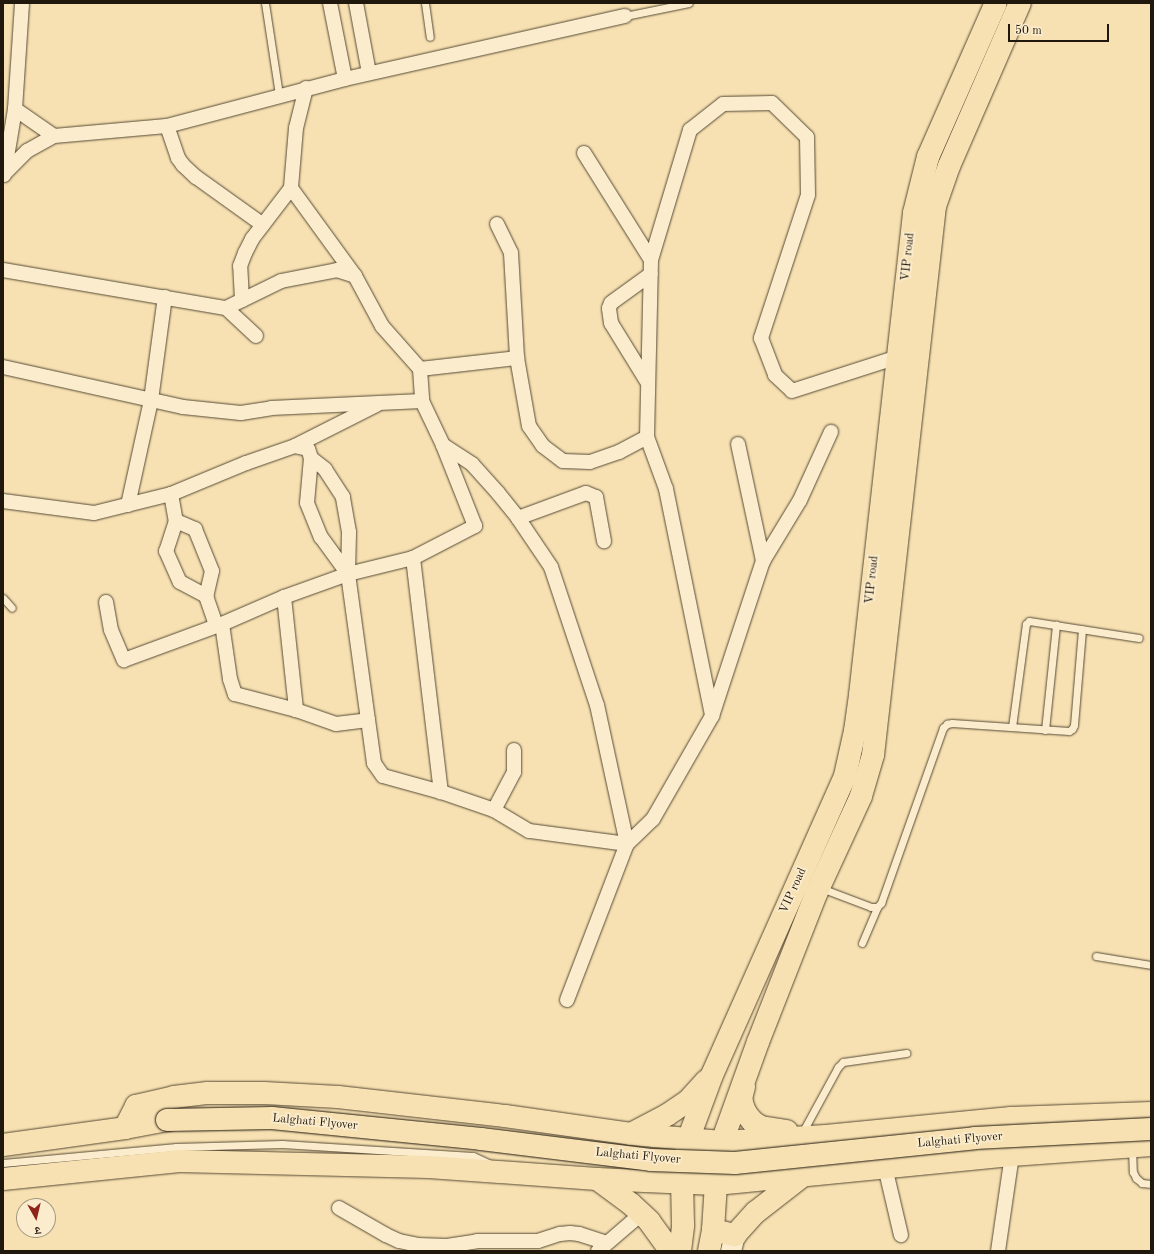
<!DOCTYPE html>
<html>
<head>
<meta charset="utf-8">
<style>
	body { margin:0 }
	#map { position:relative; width:1154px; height:1254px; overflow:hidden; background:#f7e1b2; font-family:"Old Standard TT","Noto Serif Devanagari",serif }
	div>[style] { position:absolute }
	.roads { filter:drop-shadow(0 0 1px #564a36) drop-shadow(0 0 1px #564a36) }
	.lane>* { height:7px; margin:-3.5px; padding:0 3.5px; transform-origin:3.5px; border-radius:3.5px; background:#faeccd }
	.street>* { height:14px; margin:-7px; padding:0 7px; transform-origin:7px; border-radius:7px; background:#faeccd }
	.secondary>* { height:20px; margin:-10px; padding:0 10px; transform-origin:10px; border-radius:10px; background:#faeccd }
	.primary>* { height:22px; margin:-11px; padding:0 11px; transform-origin:11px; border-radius:11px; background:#f7e1b2 }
	.bridges { filter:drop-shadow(0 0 1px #20170d) drop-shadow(0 0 1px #20170d) }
	.primary-bridge>* { height:22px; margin:-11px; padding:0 11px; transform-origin:11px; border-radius:11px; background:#f7e1b2 }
	span { translate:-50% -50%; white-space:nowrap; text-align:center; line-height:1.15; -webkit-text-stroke:3.5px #faeccd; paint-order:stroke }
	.street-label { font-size:12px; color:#20170d }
	.frame { position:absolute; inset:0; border:4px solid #20170d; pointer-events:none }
	.north { position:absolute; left:16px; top:1198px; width:40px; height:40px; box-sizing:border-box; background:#faeccd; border:1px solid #a39780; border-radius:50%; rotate:172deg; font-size:11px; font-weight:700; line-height:16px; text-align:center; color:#20170d }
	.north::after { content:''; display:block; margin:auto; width:14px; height:18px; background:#8f2418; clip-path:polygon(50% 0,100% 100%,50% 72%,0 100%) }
	.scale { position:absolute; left:1008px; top:24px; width:101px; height:18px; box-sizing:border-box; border:2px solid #20170d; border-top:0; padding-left:5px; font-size:12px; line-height:14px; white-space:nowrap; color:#20170d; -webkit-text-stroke:3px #faeccd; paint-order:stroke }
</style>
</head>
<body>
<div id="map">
	<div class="roads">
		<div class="lane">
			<i style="left:265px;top:3px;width:93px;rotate:81.3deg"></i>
			<i style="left:425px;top:3px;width:34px;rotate:82deg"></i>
			<i style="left:625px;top:16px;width:65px;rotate:-11.5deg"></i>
			<i style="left:3px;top:598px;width:13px;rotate:48deg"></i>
			<i style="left:1012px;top:727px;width:104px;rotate:-82.3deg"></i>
			<i style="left:1026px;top:624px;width:4px;rotate:-45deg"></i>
			<i style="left:1029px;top:621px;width:111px;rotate:8.8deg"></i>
			<i style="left:1045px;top:730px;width:106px;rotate:-84deg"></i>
			<i style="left:821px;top:888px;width:53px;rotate:20.8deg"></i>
			<i style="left:871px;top:907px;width:6px"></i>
			<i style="left:877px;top:907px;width:6px;rotate:-45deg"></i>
			<i style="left:881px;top:903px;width:186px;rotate:-70.5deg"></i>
			<i style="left:943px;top:728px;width:6px;rotate:-45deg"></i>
			<i style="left:947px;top:724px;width:5px;rotate:-11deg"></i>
			<i style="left:952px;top:723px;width:117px;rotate:3.9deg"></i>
			<i style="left:1069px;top:731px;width:4px;rotate:-34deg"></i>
			<i style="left:1072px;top:729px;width:4px;rotate:-63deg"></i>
			<i style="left:1074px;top:725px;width:96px;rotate:-85.2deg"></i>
			<i style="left:862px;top:943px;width:39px;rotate:-67deg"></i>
			<i style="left:1096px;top:956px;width:56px;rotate:9.3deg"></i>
			<i style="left:802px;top:1133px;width:75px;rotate:-61.4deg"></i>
			<i style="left:838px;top:1067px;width:7px;rotate:-45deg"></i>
			<i style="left:843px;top:1062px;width:64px;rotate:-8.1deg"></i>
			<i style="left:1132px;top:1148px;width:24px;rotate:88deg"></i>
			<i style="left:1133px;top:1172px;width:7px;rotate:63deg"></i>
			<i style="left:1136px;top:1178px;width:8px;rotate:40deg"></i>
			<i style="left:1142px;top:1183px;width:9px;rotate:6deg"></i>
			<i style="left:3px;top:1163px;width:174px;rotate:-5.3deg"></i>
			<i style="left:176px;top:1147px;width:106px;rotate:-1.6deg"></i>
			<i style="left:282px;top:1144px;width:191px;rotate:3.6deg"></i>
			<i style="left:473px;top:1156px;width:19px;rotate:25deg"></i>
		</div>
		<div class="street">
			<i style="left:330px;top:3px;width:77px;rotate:78.8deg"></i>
			<i style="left:356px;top:3px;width:71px;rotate:79.5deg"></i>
			<i style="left:306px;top:88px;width:41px;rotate:104deg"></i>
			<i style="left:296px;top:128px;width:60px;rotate:94.8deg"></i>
			<i style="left:291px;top:188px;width:109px;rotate:54deg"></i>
			<i style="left:15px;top:109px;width:47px;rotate:34.7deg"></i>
			<i style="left:167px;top:126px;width:34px;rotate:71deg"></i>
			<i style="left:178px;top:158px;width:9px;rotate:54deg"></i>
			<i style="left:183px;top:165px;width:18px;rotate:43deg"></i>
			<i style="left:196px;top:177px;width:82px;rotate:35.6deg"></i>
			<i style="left:584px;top:153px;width:126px;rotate:57.9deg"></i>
			<i style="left:4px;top:174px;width:33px;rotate:-45deg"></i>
			<i style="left:27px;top:151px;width:31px;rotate:-29deg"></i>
			<i style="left:54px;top:136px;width:113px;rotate:-5.1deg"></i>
			<i style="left:167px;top:126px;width:184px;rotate:-14.8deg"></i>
			<i style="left:345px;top:79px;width:287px;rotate:-12.7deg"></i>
			<i style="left:4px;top:175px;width:67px;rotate:-80.5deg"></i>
			<i style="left:15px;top:109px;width:106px;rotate:-86.2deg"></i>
			<i style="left:497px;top:224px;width:32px;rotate:64deg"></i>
			<i style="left:511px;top:253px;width:105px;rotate:86.7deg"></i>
			<i style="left:517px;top:358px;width:69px;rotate:80deg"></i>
			<i style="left:529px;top:426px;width:24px;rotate:55deg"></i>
			<i style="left:543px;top:446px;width:25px;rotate:37deg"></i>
			<i style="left:563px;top:461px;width:27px;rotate:2deg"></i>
			<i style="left:590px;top:462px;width:31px;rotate:-19deg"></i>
			<i style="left:619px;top:452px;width:32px;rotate:-28deg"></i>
			<i style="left:647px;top:437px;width:177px;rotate:-88.7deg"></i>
			<i style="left:651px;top:260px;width:136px;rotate:-73.3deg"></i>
			<i style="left:690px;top:130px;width:42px;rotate:-38.2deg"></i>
			<i style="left:723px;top:104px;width:49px;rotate:-1.2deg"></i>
			<i style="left:772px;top:103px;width:49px;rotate:44.2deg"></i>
			<i style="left:807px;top:137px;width:58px;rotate:89deg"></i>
			<i style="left:808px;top:195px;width:151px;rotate:108.2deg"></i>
			<i style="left:761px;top:338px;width:40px;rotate:69deg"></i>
			<i style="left:775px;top:375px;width:23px;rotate:43deg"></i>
			<i style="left:792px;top:391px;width:111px;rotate:-17.8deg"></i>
			<i style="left:3px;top:270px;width:226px;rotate:9.7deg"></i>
			<i style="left:226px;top:308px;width:61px;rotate:-26.1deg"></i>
			<i style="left:281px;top:281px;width:57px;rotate:-11.1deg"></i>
			<i style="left:337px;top:270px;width:19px;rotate:18deg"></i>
			<i style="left:355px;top:276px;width:57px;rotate:61.6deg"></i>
			<i style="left:382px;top:326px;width:57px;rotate:48.5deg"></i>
			<i style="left:420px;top:369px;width:32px;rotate:86deg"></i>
			<i style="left:422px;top:401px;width:49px;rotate:64.5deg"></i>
			<i style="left:443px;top:445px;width:35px;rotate:33deg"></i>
			<i style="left:472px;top:464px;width:39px;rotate:48deg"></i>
			<i style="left:498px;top:493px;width:32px;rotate:51deg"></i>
			<i style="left:518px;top:518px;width:59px;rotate:56deg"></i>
			<i style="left:551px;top:567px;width:145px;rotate:71.6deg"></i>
			<i style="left:597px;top:705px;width:142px;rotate:77.8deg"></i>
			<i style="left:627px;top:844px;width:99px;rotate:-172.4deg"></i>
			<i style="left:529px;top:831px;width:41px;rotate:-149deg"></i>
			<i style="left:494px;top:810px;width:56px;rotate:-161.2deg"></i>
			<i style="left:441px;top:792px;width:60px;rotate:-164.6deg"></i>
			<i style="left:383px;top:776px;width:16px;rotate:-125deg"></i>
			<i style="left:374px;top:763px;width:43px;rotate:-97.9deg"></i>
			<i style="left:368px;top:720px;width:147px;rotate:-97.8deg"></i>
			<i style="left:348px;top:574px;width:42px;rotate:-88.6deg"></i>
			<i style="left:349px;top:532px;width:36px;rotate:-100deg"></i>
			<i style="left:343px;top:497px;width:33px;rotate:-123deg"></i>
			<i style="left:325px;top:469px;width:18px;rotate:-142deg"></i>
			<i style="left:311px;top:458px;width:9px;rotate:-108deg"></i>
			<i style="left:308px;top:449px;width:13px;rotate:-167deg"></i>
			<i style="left:295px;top:446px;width:52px;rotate:160.9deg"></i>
			<i style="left:246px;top:463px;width:81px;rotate:157.5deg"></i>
			<i style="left:171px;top:494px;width:79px;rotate:166.1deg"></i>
			<i style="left:94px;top:513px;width:92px;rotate:-172.5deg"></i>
			<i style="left:242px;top:300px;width:34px;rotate:-93deg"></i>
			<i style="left:240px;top:266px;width:14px;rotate:-69deg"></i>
			<i style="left:245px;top:253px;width:16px;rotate:-63deg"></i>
			<i style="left:252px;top:239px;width:64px;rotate:-52.6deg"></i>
			<i style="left:226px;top:308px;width:41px;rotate:43deg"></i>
			<i style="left:3px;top:367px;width:184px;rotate:12.5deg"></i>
			<i style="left:183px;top:407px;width:58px;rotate:5.9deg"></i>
			<i style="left:241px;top:413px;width:30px;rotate:-9deg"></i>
			<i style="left:271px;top:408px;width:151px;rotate:-2.7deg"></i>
			<i style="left:420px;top:369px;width:98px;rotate:-6.5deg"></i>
			<i style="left:648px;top:383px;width:70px;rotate:-121.7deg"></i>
			<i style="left:611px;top:323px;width:15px;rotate:-98deg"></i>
			<i style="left:609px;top:308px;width:5px;rotate:-68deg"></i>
			<i style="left:611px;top:303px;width:49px;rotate:-35.9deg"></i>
			<i style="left:647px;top:437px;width:55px;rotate:69.9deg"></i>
			<i style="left:666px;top:489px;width:231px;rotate:78.5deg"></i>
			<i style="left:738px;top:444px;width:120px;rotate:77.9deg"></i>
			<i style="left:295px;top:446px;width:91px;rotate:-26.8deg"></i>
			<i style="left:311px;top:458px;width:45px;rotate:95.1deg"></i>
			<i style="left:307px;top:503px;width:37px;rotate:68deg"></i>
			<i style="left:321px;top:537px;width:46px;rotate:53.9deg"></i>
			<i style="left:171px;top:494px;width:27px;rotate:80deg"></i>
			<i style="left:176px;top:521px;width:21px;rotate:23deg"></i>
			<i style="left:195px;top:529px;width:45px;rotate:68deg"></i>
			<i style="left:212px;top:571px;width:26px;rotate:103deg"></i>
			<i style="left:206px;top:596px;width:31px;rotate:71deg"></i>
			<i style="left:128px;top:505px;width:107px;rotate:-77.6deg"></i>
			<i style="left:151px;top:400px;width:104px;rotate:-82.3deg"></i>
			<i style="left:518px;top:518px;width:72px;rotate:-20.2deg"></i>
			<i style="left:586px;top:493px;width:11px;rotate:22deg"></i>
			<i style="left:596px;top:497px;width:45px;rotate:79.7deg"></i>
			<i style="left:176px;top:521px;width:32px;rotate:108deg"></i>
			<i style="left:166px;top:551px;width:34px;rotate:66deg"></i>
			<i style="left:180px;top:582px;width:30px;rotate:28deg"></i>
			<i style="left:413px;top:558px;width:236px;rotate:83.2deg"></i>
			<i style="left:284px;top:597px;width:114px;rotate:83.9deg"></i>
			<i style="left:106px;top:602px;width:28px;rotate:80deg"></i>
			<i style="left:111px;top:630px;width:33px;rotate:67deg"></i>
			<i style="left:124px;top:660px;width:104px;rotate:-20.2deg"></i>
			<i style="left:222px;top:624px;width:68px;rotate:-23.5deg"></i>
			<i style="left:284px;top:597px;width:68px;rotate:-19.8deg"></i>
			<i style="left:348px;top:574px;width:67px;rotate:-13.8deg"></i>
			<i style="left:413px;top:558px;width:70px;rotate:-27.3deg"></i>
			<i style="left:475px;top:526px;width:87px;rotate:-111.6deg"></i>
			<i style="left:222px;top:624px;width:56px;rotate:81.7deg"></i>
			<i style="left:230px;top:679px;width:16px;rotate:72deg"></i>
			<i style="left:235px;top:694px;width:63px;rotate:14.7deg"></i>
			<i style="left:296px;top:710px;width:42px;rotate:19.3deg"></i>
			<i style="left:336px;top:724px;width:32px;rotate:-7deg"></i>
			<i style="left:494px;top:810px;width:43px;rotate:-62.2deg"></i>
			<i style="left:514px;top:772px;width:22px;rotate:-90deg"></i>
			<i style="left:567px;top:1000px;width:167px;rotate:-69deg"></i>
			<i style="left:627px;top:844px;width:36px;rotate:-44deg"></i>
			<i style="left:653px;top:819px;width:119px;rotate:-60.2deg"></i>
			<i style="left:712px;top:716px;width:163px;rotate:-71.8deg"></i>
			<i style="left:763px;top:561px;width:71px;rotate:-58.8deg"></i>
			<i style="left:800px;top:500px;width:75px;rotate:-65.5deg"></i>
			<i style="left:885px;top:1167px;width:70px;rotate:76.8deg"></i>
			<i style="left:339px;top:1208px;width:54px;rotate:29.9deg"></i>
			<i style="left:386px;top:1235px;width:14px;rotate:25deg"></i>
			<i style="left:399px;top:1241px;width:19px;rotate:12deg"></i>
			<i style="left:418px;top:1245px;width:29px;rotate:2deg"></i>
			<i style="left:447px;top:1246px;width:30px;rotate:-9deg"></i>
			<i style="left:477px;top:1241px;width:61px"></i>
			<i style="left:538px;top:1241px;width:23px;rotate:-18deg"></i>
			<i style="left:560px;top:1234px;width:10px;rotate:-6deg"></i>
			<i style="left:570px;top:1233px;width:9px;rotate:6deg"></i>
			<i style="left:579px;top:1234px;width:29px;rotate:18deg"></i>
			<i style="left:598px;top:1251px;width:57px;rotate:-40.7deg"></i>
			<i style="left:998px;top:1251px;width:97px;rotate:-81.7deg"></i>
		</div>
		<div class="secondary">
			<i style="left:731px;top:1251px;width:16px;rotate:-76deg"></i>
		</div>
		<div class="primary">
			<i style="left:744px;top:1087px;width:11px;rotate:105deg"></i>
			<i style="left:741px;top:1098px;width:9px;rotate:77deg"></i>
			<i style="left:743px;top:1107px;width:9px;rotate:63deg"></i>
			<i style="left:747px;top:1115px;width:9px;rotate:49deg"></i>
			<i style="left:753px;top:1122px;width:9px;rotate:32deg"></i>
			<i style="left:761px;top:1127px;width:26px;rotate:9deg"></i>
			<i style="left:125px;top:1128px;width:25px;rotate:-63deg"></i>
			<i style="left:136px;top:1106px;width:39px;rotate:-13deg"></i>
			<i style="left:174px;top:1097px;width:34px;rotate:-7deg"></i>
			<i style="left:208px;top:1093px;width:56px"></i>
			<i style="left:264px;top:1093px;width:74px;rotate:3.1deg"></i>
			<i style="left:338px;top:1097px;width:168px;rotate:6.5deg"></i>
			<i style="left:505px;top:1116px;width:127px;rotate:8.1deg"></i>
			<i style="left:631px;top:1134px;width:91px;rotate:5deg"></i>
			<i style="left:722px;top:1142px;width:104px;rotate:-3.3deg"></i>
			<i style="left:826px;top:1136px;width:186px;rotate:-5.6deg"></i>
			<i style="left:1011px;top:1118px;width:140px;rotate:-2deg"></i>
			<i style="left:631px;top:1134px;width:41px;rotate:-27.8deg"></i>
			<i style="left:667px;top:1115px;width:25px;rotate:-34deg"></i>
			<i style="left:688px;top:1101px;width:27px;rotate:-48deg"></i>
			<i style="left:3px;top:1145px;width:123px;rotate:-7.9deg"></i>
			<i style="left:125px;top:1128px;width:43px;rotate:-10.8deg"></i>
			<i style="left:3px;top:1179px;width:177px;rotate:-5.8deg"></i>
			<i style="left:179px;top:1161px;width:250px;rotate:1.4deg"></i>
			<i style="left:429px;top:1167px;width:168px;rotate:4.1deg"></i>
			<i style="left:597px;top:1179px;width:119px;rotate:2.4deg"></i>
			<i style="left:716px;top:1184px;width:297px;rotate:-5.6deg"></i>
			<i style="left:1012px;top:1155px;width:139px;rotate:-4.1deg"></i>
			<i style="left:597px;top:1179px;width:42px;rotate:36.3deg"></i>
			<i style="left:631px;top:1204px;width:25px;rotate:43deg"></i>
			<i style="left:649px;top:1221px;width:37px;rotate:54deg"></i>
			<i style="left:713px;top:1230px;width:23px;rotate:13deg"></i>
			<i style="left:735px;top:1235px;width:31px;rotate:-48deg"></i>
			<i style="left:756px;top:1212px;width:57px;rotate:-37.9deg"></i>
			<i style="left:680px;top:1251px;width:26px;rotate:-83deg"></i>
			<i style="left:683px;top:1225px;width:44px;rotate:-91.3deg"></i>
			<i style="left:682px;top:1181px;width:41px;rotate:-81.7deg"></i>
			<i style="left:688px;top:1140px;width:69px;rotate:-69.7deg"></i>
			<i style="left:712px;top:1075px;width:327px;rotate:-66deg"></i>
			<i style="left:845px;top:776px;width:46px;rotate:-77.5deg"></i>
			<i style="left:855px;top:731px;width:36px;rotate:-82deg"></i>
			<i style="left:860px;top:695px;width:485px;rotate:-83.6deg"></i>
			<i style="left:914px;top:213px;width:58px;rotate:-76deg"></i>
			<i style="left:928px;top:157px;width:168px;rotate:-66.2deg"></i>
			<i style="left:709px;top:1251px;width:21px;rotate:-79deg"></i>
			<i style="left:713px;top:1230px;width:46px;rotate:-86.3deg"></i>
			<i style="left:716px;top:1184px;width:42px;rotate:-81.9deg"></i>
			<i style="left:722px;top:1142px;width:106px;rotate:-70.2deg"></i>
			<i style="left:758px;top:1042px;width:159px;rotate:-68.6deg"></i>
			<i style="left:816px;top:894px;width:108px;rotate:-65.3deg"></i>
			<i style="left:861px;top:796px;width:43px;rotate:-73.7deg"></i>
			<i style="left:873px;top:755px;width:552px;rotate:-83.56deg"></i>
			<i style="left:935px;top:206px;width:42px;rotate:-70.7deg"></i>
			<i style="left:949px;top:166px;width:178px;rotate:-66.5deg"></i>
		</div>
	</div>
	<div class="bridges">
		<div class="primary-bridge">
			<i style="left:167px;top:1120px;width:105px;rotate:-1.1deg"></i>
			<i style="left:272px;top:1118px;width:210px;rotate:5.7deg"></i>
			<i style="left:481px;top:1139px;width:171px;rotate:7deg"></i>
			<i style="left:651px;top:1160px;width:84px;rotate:2deg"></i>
			<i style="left:735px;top:1163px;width:241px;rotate:-5.9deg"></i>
			<i style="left:975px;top:1138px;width:176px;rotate:-2.9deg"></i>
		</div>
	</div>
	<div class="street-label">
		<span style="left:909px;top:257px;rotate:-84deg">VIP road</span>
		<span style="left:873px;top:580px;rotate:-84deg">VIP road</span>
		<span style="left:794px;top:891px;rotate:-66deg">VIP road</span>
		<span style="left:315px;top:1123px;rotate:5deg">Lalghati Flyover</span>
		<span style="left:960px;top:1141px;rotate:-5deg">Lalghati Flyover</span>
		<span style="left:638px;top:1157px;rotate:5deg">Lalghati Flyover</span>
	</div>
	<div class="frame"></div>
	<div class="north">उ</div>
	<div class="scale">50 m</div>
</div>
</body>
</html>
